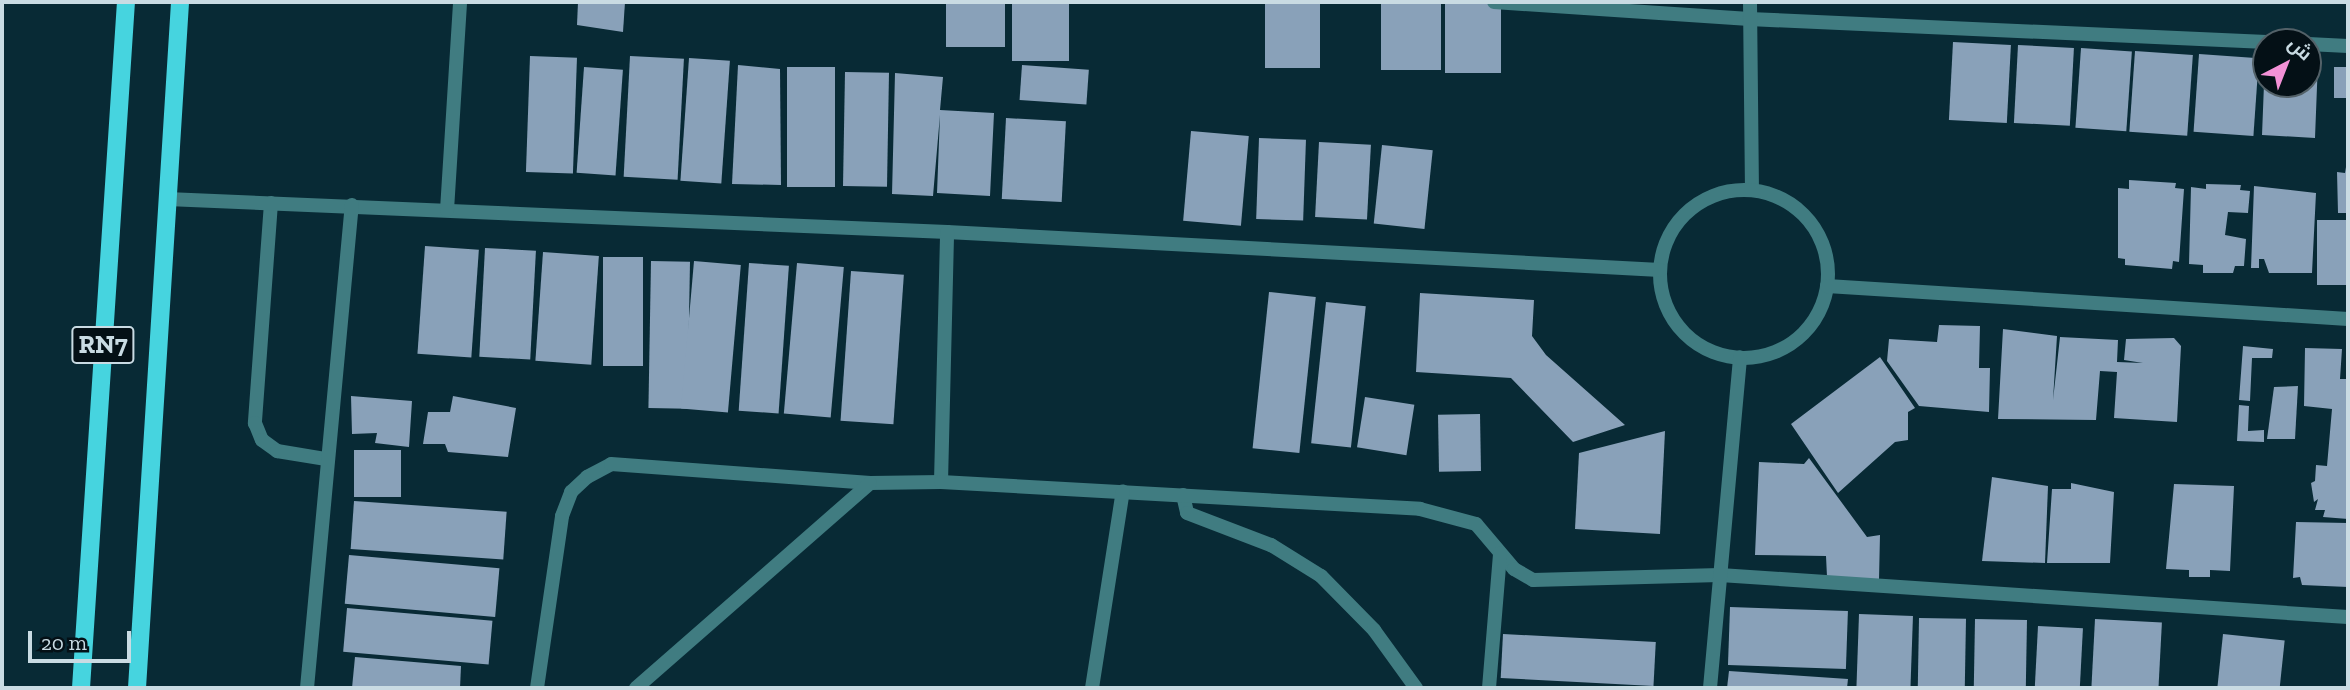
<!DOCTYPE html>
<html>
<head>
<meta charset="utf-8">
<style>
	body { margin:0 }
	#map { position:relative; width:2350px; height:690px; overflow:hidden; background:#082a35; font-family:"Zilla Slab",Cairo,serif }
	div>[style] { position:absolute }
	.building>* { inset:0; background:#89a1b9; transform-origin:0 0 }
	.service>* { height:14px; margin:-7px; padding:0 7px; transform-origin:7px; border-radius:7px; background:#407c81 }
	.minor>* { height:14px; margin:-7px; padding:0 7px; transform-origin:7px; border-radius:7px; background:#407c81 }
	.minor>.ring { margin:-7px; padding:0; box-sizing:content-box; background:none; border:14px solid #407c81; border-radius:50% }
	.primary>* { height:18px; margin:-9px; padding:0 9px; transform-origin:9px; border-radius:9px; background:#46d4df }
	span { translate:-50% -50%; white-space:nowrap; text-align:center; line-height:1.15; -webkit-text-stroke:7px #041016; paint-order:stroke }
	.shield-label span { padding:2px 5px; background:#041016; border:2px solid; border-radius:5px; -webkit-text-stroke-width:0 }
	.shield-label { font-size:26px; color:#c9dbe3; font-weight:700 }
	.frame { position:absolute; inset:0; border:4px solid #c9dbe3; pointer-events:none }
	.north { position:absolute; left:2252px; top:28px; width:70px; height:70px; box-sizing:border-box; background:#041016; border:2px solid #536168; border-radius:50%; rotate:42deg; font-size:19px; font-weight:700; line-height:28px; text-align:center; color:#c9dbe3 }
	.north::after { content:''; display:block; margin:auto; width:24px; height:32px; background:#f391d6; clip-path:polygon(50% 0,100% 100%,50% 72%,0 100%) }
	.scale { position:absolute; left:28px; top:631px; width:103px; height:32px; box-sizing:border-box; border:4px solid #c9dbe3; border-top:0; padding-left:9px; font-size:21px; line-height:24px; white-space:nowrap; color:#c9dbe3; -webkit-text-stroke:5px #041016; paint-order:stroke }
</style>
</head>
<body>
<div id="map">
	<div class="building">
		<i style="clip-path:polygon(578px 2px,625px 2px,623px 32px,577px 25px)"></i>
		<i style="left:946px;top:2px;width:59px;height:45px"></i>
		<i style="left:1012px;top:2px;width:57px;height:59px"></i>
		<i style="left:1265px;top:2px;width:55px;height:66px"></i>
		<i style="left:1381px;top:2px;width:60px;height:68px"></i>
		<i style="left:1445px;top:2px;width:56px;height:71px"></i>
		<i style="left:1953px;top:42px;width:58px;height:78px;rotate:3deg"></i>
		<i style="left:2018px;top:45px;width:56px;height:78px;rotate:3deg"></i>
		<i style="left:2081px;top:48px;width:51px;height:80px;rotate:4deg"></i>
		<i style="left:2135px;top:51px;width:58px;height:81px;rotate:4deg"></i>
		<i style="left:2199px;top:54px;width:60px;height:78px;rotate:4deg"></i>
		<i style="left:530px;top:56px;width:47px;height:116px;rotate:2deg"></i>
		<i style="left:630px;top:56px;width:54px;height:121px;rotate:3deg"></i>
		<i style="left:689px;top:58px;width:41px;height:123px;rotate:4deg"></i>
		<i style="clip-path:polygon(2308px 60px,2318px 61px,2315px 138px,2262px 135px,2264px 84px,2308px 84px)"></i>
		<i style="clip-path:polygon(738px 65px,780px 69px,781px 185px,732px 184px)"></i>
		<i style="left:1022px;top:65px;width:67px;height:35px;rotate:4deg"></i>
		<i style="left:584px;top:67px;width:39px;height:106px;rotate:4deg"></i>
		<i style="left:835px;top:67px;width:120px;height:48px;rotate:90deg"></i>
		<i style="left:2334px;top:67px;width:14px;height:31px"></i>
		<i style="left:845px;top:72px;width:44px;height:114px;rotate:1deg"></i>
		<i style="clip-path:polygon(895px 73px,943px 77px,940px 110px,994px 113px,990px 196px,937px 193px,940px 115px,933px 196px,892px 194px)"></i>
		<i style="left:1006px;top:118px;width:60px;height:81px;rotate:3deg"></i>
		<i style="left:1191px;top:131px;width:58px;height:90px;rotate:5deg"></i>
		<i style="left:1259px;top:138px;width:47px;height:81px;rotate:2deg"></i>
		<i style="left:1319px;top:142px;width:52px;height:75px;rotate:3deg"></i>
		<i style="left:1382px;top:145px;width:51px;height:79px;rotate:6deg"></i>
		<i style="clip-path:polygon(2347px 161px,2348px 213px,2338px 213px,2337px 172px,2345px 173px)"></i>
		<i style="clip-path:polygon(2129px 180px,2176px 183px,2175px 188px,2184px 189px,2179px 262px,2173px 261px,2172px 269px,2125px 265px,2125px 259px,2118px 258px,2118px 188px,2129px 189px)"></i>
		<i style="clip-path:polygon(2206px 184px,2241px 185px,2240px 190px,2250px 191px,2248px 213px,2228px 212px,2225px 235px,2246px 239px,2244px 266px,2235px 266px,2233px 273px,2203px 273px,2203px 265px,2189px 264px,2191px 187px,2206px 189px)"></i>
		<i style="clip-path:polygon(2254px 186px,2316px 193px,2312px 273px,2269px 273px,2264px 259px,2259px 259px,2259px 268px,2251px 268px)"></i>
		<i style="left:2348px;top:220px;width:65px;height:31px;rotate:90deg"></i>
		<i style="left:425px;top:246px;width:54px;height:108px;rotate:4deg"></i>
		<i style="left:485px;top:248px;width:51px;height:109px;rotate:3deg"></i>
		<i style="left:543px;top:252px;width:56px;height:109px;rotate:4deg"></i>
		<i style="left:603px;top:257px;width:40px;height:109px"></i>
		<i style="left:651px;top:261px;width:39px;height:147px;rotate:1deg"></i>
		<i style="left:694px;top:261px;width:47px;height:148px;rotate:5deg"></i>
		<i style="left:749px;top:263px;width:40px;height:148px;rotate:4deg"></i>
		<i style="left:797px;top:263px;width:47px;height:151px;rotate:5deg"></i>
		<i style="left:851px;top:271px;width:53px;height:150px;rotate:4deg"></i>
		<i style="left:1269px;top:292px;width:47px;height:157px;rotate:6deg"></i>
		<i style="clip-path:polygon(1420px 293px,1534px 300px,1532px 336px,1546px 355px,1625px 425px,1573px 442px,1511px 378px,1416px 372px)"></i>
		<i style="left:1326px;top:302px;width:40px;height:142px;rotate:6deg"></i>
		<i style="clip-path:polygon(1939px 325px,1980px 326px,1979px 368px,1990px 368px,1989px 412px,1919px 406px,1887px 361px,1889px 339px,1937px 342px)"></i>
		<i style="clip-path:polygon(2003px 329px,2057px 336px,2053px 400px,2060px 337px,2118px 340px,2117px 362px,2143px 363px,2124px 360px,2126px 339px,2174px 338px,2181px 346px,2177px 422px,2114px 418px,2117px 372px,2100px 371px,2096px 420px,1998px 419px)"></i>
		<i style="clip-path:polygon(2243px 346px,2273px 349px,2272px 358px,2252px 358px,2250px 401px,2239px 400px)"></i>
		<i style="clip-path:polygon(2305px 348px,2342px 349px,2340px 379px,2348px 379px,2348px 519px,2323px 517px,2325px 510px,2315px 510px,2318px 499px,2314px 502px,2311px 483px,2315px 481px,2316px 465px,2327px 466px,2332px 409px,2304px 406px)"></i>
		<i style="clip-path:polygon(1880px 357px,1915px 408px,1908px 412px,1908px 440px,1895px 442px,1838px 493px,1791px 424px)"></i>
		<i style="clip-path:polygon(2298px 386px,2295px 439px,2267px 439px,2274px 387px)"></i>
		<i style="clip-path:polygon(351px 396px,412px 401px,409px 447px,375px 443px,377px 433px,352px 434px)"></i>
		<i style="clip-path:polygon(453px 396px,516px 408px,508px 457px,448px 452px,445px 444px,423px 444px,428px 412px,450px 412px)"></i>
		<i style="left:1365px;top:397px;width:50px;height:51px;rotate:9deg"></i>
		<i style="clip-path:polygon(2239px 405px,2249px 406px,2248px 431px,2264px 430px,2264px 442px,2237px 441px)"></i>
		<i style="left:1480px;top:414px;width:57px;height:42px;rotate:89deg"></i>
		<i style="clip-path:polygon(1665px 431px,1660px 534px,1575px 529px,1579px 453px)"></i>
		<i style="left:354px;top:450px;width:47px;height:47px"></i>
		<i style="clip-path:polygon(1809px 458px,1867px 537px,1880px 535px,1879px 580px,1827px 577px,1826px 556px,1755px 555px,1759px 462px,1804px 464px)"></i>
		<i style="clip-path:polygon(1992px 477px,2048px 486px,2045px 563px,1982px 561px)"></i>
		<i style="clip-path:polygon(2071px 483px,2114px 492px,2110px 563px,2047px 563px,2052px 489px,2071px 489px)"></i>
		<i style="clip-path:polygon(2174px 484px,2234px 486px,2230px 571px,2210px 570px,2210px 577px,2189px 577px,2189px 570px,2166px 569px)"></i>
		<i style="left:354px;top:501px;width:153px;height:48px;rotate:4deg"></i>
		<i style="clip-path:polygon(2296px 522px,2348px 523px,2348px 587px,2302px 585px,2300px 577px,2293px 578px)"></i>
		<i style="left:349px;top:555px;width:151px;height:49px;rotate:5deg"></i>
		<i style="left:1730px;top:607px;width:118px;height:58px;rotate:2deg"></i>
		<i style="left:347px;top:608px;width:146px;height:44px;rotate:5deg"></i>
		<i style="left:1859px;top:614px;width:54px;height:74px;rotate:2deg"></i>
		<i style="left:1919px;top:618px;width:47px;height:70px;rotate:1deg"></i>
		<i style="left:1975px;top:619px;width:52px;height:69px;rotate:1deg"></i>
		<i style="left:2095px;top:619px;width:67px;height:69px;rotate:3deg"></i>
		<i style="left:2038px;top:626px;width:45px;height:62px;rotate:3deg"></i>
		<i style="left:1503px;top:634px;width:153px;height:44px;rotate:3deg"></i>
		<i style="left:2223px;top:634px;width:62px;height:54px;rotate:6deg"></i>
		<i style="clip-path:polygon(355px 657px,461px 666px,460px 688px,352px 688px)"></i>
		<i style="clip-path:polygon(1729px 671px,1848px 679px,1847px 688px,1727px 688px)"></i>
	</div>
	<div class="service">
		<i style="left:271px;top:203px;width:221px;rotate:94.2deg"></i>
		<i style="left:255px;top:423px;width:18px;rotate:68deg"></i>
		<i style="left:262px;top:440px;width:19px;rotate:36deg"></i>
		<i style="left:277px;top:451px;width:50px;rotate:9.3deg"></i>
	</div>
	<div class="minor">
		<i style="left:1494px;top:2px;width:256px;rotate:3.8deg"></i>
		<i style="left:1749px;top:19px;width:518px;rotate:2.55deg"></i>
		<i style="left:1750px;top:2px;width:188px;rotate:89.4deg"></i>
		<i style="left:2308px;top:44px;width:40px;rotate:2.9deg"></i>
		<i class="ring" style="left:1660px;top:190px;width:154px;height:154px"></i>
		<i style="left:167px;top:199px;width:781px;rotate:2.42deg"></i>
		<i style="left:947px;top:232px;width:714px;rotate:3.05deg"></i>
		<i style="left:447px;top:210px;width:208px;rotate:-86.4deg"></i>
		<i style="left:1827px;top:286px;width:522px;rotate:3.62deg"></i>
		<i style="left:941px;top:482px;width:250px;rotate:-88.6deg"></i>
		<i style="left:1183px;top:495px;width:18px;rotate:77deg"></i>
		<i style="left:1187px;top:513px;width:90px;rotate:20.9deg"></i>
		<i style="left:1271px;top:545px;width:59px;rotate:31.8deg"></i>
		<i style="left:1321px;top:576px;width:76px;rotate:45.5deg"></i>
		<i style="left:1374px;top:630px;width:72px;rotate:54.1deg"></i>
		<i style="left:307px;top:688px;width:485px;rotate:-84.7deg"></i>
		<i style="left:537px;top:688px;width:174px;rotate:-81.7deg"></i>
		<i style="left:562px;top:516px;width:26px;rotate:-69deg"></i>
		<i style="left:571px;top:492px;width:22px;rotate:-43deg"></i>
		<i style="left:587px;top:477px;width:27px;rotate:-28deg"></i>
		<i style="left:611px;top:464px;width:260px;rotate:4.2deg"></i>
		<i style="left:870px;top:483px;width:71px;rotate:-0.8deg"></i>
		<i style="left:941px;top:482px;width:480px;rotate:3.2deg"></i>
		<i style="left:1420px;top:509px;width:58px;rotate:15deg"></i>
		<i style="left:1476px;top:524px;width:59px;rotate:49.8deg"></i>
		<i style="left:1514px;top:569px;width:22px;rotate:30deg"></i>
		<i style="left:1533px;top:580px;width:187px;rotate:-1.5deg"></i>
		<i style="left:1720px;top:575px;width:629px;rotate:3.83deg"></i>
		<i style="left:636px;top:688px;width:311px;rotate:-41.2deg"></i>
		<i style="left:1092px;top:688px;width:199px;rotate:-81.1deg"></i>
		<i style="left:1489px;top:688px;width:135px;rotate:-85.3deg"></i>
		<i style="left:1710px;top:688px;width:332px;rotate:-84.8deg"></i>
	</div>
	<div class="primary">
		<i style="left:81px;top:688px;width:687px;rotate:-86.25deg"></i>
		<i style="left:137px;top:688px;width:687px;rotate:-86.41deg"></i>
	</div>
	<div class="shield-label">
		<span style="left:103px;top:345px">RN7</span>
	</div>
	<div class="frame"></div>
	<div class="north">ش</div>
	<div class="scale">20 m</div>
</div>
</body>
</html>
